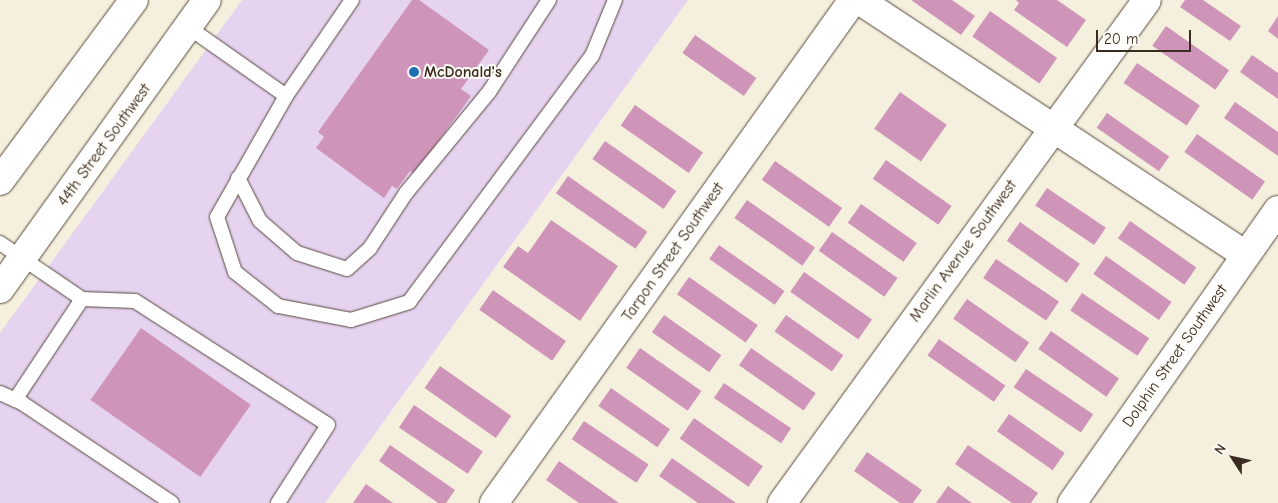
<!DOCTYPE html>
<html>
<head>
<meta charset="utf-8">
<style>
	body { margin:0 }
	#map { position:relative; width:1278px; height:503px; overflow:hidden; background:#f5f0de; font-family:"Comic Neue",sans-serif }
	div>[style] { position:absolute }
	.built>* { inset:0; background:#e6d3f0 }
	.building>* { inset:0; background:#cf95b9; transform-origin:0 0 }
	.roads { filter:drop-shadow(0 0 1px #57483b) drop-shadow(0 0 1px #57483b) }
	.lane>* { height:14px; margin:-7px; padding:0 7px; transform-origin:7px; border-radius:7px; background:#fff }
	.street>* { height:28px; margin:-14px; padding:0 14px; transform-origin:14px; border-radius:14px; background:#fff }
	.primary>* { height:28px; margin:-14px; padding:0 14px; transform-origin:14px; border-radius:14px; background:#fff }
	.dots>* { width:14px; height:14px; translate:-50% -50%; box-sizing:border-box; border:2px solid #fdfcf7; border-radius:50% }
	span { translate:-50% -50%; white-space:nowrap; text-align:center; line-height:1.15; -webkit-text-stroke:4px #fdfcf7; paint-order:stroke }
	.poi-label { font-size:16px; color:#3b2a1e; font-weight:700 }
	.left { translate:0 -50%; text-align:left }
	.street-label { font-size:16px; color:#3b2a1e }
	.north { position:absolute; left:1208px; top:433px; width:50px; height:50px; -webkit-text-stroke:4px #fdfcf7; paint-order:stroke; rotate:305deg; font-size:14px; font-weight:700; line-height:20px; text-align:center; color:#3b2a1e }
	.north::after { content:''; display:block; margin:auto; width:18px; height:22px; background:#3b2a1e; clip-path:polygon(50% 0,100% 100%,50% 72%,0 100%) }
	.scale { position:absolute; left:1096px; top:30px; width:95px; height:22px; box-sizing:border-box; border:2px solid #3b2a1e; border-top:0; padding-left:6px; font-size:15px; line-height:18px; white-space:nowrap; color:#3b2a1e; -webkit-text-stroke:4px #fdfcf7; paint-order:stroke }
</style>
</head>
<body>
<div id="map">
	<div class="built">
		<i style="clip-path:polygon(242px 0,688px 0,325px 503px,0 503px,0 333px)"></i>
	</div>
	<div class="building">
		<i style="clip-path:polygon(412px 0,419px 0,489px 50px,461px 89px,471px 96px,415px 174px,410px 171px,397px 189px,392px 186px,384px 198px,316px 148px,324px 137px,318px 132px)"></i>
		<i style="clip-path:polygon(911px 0,952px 0,975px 16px,961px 35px)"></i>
		<i style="clip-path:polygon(1016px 0,1057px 0,1086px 20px,1067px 47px,1014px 10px,1019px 3px)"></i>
		<i style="clip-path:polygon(1185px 0,1203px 0,1241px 26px,1230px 41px,1180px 7px)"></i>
		<i style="left:990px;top:11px;width:82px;height:31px;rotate:35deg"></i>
		<i style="clip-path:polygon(1278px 16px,1278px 39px,1268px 31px)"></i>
		<i style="left:1166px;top:26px;width:77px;height:24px;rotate:35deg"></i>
		<i style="left:695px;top:35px;width:75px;height:22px;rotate:35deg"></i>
		<i style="clip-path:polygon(1252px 55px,1278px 73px,1278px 99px,1240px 72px)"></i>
		<i style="left:1137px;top:63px;width:76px;height:24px;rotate:34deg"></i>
		<i style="left:900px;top:92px;width:57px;height:45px;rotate:35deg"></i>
		<i style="clip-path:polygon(1235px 102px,1278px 132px,1278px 156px,1224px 118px)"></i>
		<i style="left:635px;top:105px;width:83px;height:25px;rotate:35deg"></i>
		<i style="left:1107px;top:113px;width:76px;height:18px;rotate:35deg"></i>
		<i style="left:1197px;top:134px;width:83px;height:22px;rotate:35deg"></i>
		<i style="left:605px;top:141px;width:87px;height:22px;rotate:35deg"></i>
		<i style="left:886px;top:160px;width:80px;height:23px;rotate:35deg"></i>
		<i style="left:775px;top:161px;width:82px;height:23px;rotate:35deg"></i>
		<i style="left:568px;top:176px;width:97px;height:21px;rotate:35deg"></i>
		<i style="left:1047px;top:188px;width:71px;height:21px;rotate:34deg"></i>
		<i style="left:747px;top:200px;width:83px;height:22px;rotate:35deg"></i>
		<i style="left:861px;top:204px;width:68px;height:23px;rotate:35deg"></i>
		<i style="clip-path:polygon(551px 220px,618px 266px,580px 321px,503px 267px,518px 246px,528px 253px)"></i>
		<i style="left:1130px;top:221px;width:81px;height:21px;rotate:35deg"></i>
		<i style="left:1020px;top:222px;width:73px;height:23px;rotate:35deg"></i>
		<i style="left:832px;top:232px;width:80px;height:23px;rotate:35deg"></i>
		<i style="left:719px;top:245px;width:80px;height:17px;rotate:35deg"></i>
		<i style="left:1106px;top:256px;width:80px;height:22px;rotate:35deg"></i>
		<i style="left:996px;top:259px;width:76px;height:23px;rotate:34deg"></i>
		<i style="left:804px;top:272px;width:83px;height:24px;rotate:35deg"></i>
		<i style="left:689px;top:277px;width:84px;height:21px;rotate:35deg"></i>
		<i style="left:493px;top:290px;width:89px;height:24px;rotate:35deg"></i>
		<i style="left:1082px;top:293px;width:81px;height:21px;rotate:34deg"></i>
		<i style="left:967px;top:299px;width:76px;height:24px;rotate:35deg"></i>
		<i style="left:664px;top:315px;width:70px;height:21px;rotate:35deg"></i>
		<i style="left:786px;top:315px;width:70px;height:20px;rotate:35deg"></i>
		<i style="left:141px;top:328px;width:134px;height:88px;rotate:35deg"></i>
		<i style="left:1051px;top:331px;width:83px;height:22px;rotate:35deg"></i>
		<i style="left:939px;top:339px;width:81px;height:20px;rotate:35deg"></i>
		<i style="left:640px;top:348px;width:75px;height:24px;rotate:35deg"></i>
		<i style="left:751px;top:348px;width:79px;height:21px;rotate:35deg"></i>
		<i style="left:440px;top:366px;width:87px;height:27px;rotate:35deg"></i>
		<i style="left:1026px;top:369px;width:81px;height:22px;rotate:34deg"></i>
		<i style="left:724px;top:383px;width:81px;height:18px;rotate:34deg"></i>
		<i style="left:611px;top:388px;width:72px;height:22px;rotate:35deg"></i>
		<i style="left:414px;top:405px;width:83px;height:27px;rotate:34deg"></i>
		<i style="left:1009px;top:414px;width:68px;height:21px;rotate:35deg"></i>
		<i style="left:694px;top:418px;width:84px;height:25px;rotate:35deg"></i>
		<i style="left:584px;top:421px;width:78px;height:22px;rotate:34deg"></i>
		<i style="clip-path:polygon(390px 445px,455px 490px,446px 503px,438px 503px,379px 461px)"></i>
		<i style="clip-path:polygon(968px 445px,1038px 493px,1031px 503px,1012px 503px,955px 464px)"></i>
		<i style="clip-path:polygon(867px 452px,922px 490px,913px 503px,900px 503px,854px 471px)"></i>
		<i style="clip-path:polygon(672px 458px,736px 503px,698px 503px,659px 476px)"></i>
		<i style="clip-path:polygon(559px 461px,619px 503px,579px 503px,546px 480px)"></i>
		<i style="clip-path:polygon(366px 484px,393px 503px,353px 503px)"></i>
		<i style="clip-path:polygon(948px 486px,972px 503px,936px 503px)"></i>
	</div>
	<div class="roads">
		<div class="lane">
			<i style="left:352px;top:0;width:116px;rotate:124.5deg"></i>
			<i style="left:286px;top:96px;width:139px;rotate:119.7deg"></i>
			<i style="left:217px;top:217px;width:58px;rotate:71.9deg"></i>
			<i style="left:235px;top:272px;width:55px;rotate:38.3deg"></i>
			<i style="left:278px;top:306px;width:74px;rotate:10.9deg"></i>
			<i style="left:351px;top:320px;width:61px;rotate:-17.2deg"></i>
			<i style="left:409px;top:302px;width:307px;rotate:-53.4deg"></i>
			<i style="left:592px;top:56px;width:61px;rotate:-67.7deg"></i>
			<i style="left:188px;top:27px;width:120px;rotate:35.1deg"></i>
			<i style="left:238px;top:178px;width:48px;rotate:62.9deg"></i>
			<i style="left:260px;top:221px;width:49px;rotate:40.9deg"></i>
			<i style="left:297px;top:253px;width:52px;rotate:17.7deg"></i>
			<i style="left:347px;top:269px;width:31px;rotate:-42deg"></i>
			<i style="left:370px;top:248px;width:66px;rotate:-56.8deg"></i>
			<i style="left:406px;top:193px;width:131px;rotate:-50.6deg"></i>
			<i style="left:489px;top:92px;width:110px;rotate:-56.9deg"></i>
			<i style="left:0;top:243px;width:99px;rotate:34.3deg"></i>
			<i style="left:82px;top:299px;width:53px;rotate:2.2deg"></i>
			<i style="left:135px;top:301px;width:229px;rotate:32.7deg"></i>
			<i style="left:328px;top:425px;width:93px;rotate:122.7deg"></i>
			<i style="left:0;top:393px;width:24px;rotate:24deg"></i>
			<i style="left:22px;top:403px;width:180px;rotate:33.7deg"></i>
			<i style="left:15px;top:400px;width:121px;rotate:-56.4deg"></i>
		</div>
		<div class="street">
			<i style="left:859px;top:0;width:463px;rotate:33.4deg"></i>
			<i style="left:494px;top:503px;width:618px;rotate:-54.48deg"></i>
			<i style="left:782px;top:503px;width:621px;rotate:-54.03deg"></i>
			<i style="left:1072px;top:503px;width:358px;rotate:-54.9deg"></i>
		</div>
		<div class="primary">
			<i style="left:0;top:181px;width:225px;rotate:-53.5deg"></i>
			<i style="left:0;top:289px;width:355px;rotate:-54.4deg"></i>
		</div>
	</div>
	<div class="dots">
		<i style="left:414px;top:72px;background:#1f6fb2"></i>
	</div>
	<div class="poi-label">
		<span class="left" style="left:424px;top:72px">McDonald's</span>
	</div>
	<div class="street-label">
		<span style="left:104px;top:145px;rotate:-54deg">44th Street Southwest</span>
		<span style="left:963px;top:251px;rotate:-54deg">Marlin Avenue Southwest</span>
		<span style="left:673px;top:252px;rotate:-55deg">Tarpon Street Southwest</span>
		<span style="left:1175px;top:356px;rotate:-55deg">Dolphin Street Southwest</span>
	</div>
	<div class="north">N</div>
	<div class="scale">20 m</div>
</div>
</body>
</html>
